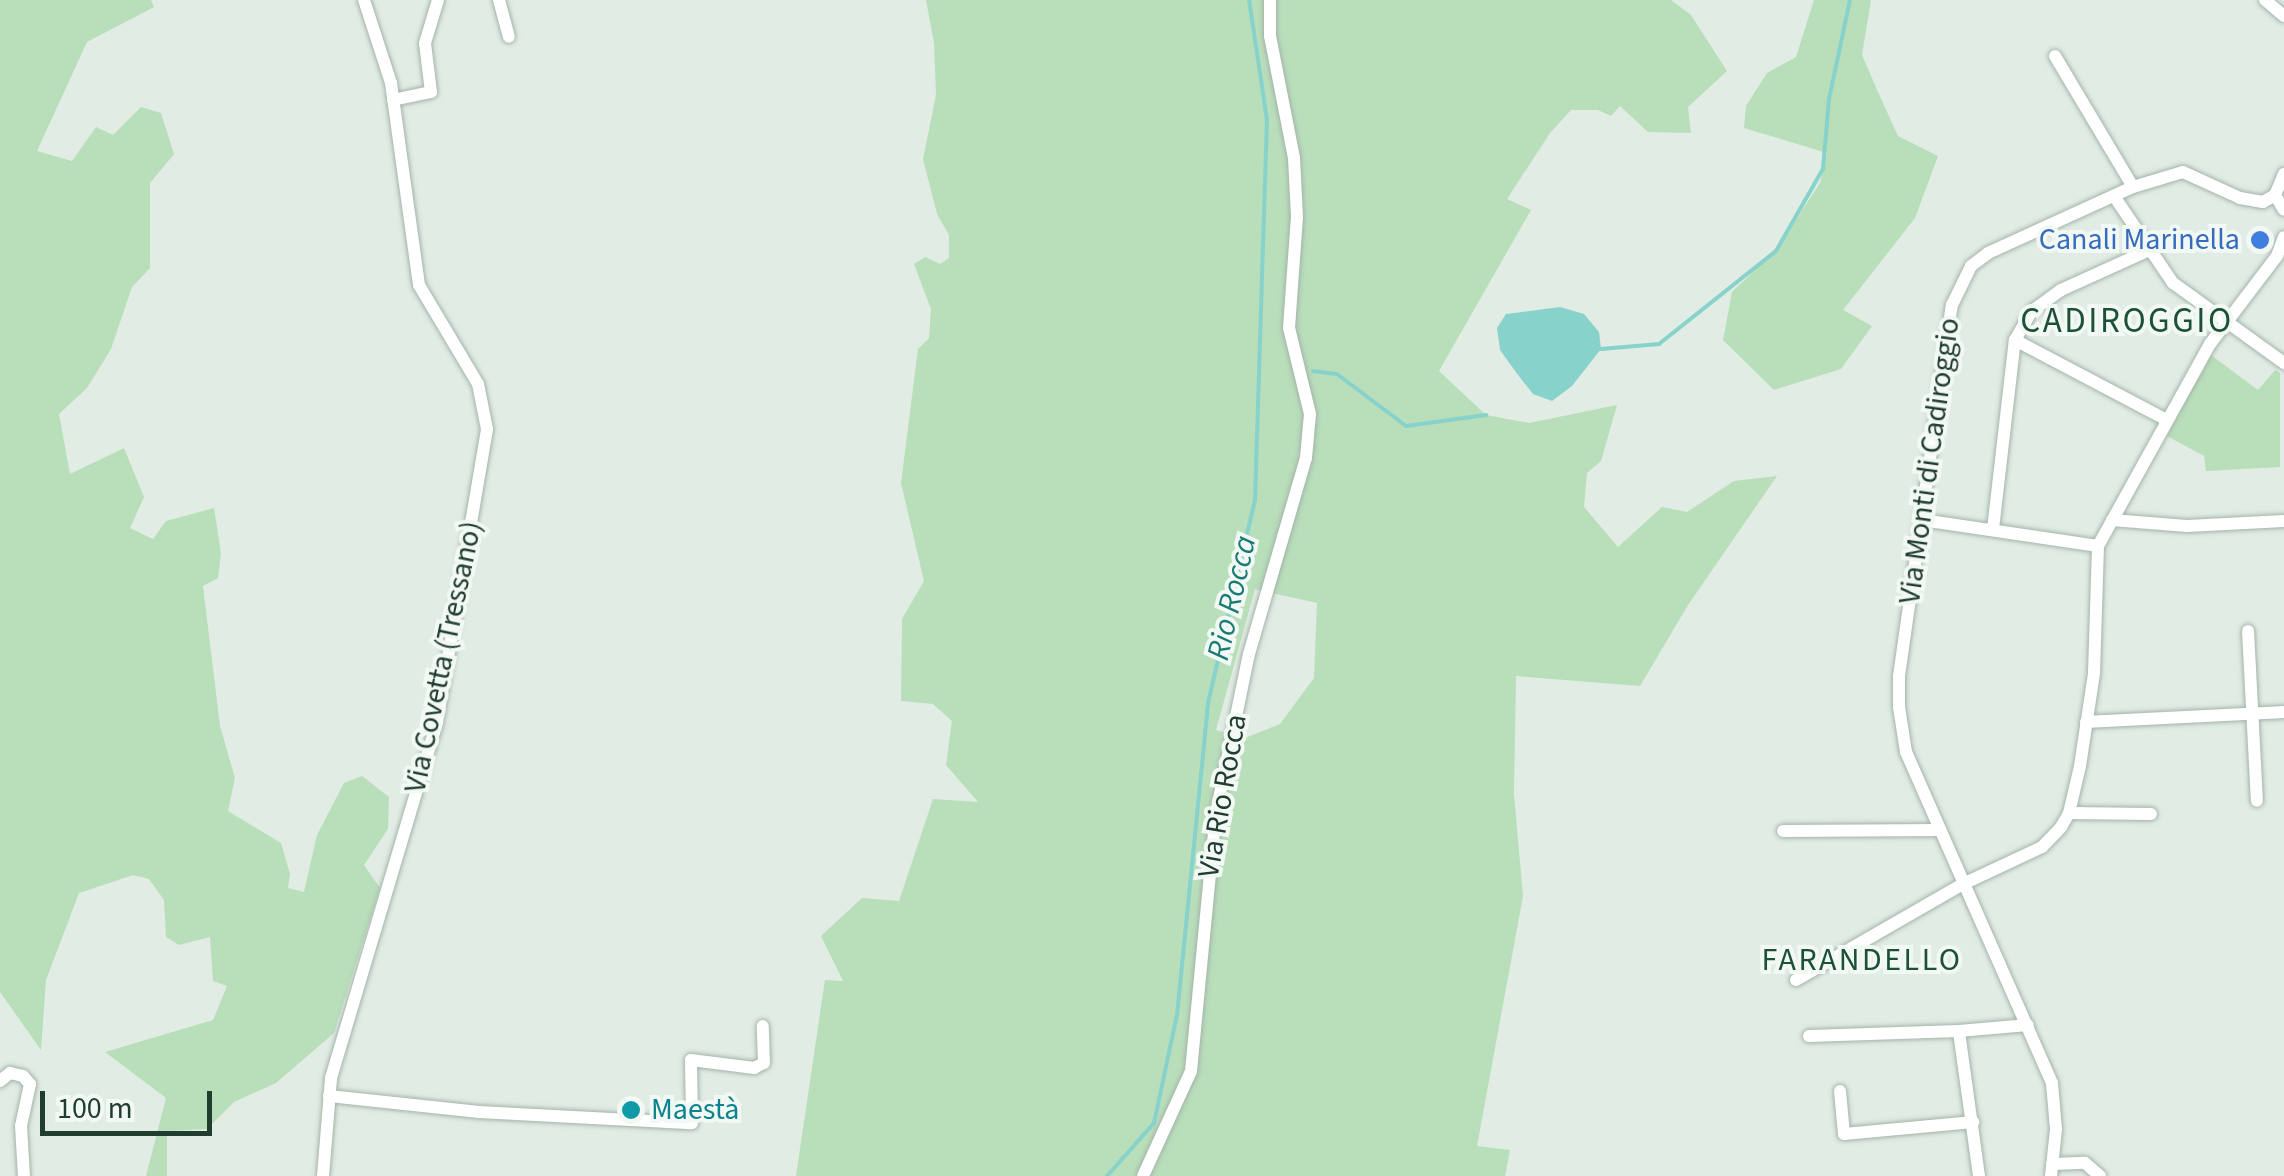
<!DOCTYPE html>
<html>
<head>
<meta charset="utf-8">
<style>
	body { margin:0 }
	#map { position:relative; width:2284px; height:1176px; overflow:hidden; background:#e1ece4; font-family:"Source Sans 3",sans-serif }
	div>[style] { position:absolute }
	.green>* { inset:0; background:#b9deba }
	.water>* { inset:0; background:#87d3cc }
	.stream>* { height:4px; margin:-2px; padding:0 2px; transform-origin:2px; border-radius:2px; background:#87d3cc }
	.roads { filter:drop-shadow(0 0 2px #a4b4aa) drop-shadow(0 0 2px #a4b4aa) }
	.minor>* { height:12px; margin:-6px; padding:0 6px; transform-origin:6px; border-radius:6px; background:#fff }
	.dots>* { width:28px; height:28px; translate:-50% -50%; box-sizing:border-box; border:5px solid #f2f8f3; border-radius:50% }
	span { translate:-50% -50%; white-space:nowrap; text-align:center; line-height:1.15; -webkit-text-stroke:8px #f2f8f3; paint-order:stroke }
	.shop-label { font-size:30px; color:#366cbe }
	.right { translate:-100% -50%; text-align:right }
	.street-label { font-size:30px; color:#213d2f }
	.culture-label { font-size:30px; color:#0d838f }
	.left { translate:0 -50%; text-align:left }
	.water-label { font-size:32px; color:#197b74; font-style:italic }
	.neighbourhood-label { font-size:32px; color:#1c5037; letter-spacing:2.5px }
	.quarter-label { font-size:35px; color:#1c5037; letter-spacing:2.5px }
	.scale { position:absolute; left:40px; top:1091px; width:172px; height:45px; box-sizing:border-box; border:5px solid #213d2f; border-top:0; padding-left:12px; font-size:30px; line-height:35px; white-space:nowrap; color:#213d2f; -webkit-text-stroke:8px #f2f8f3; paint-order:stroke }
</style>
</head>
<body>
<div id="map">
	<div class="green">
		<i style="clip-path:polygon(0 0,151px 0,154px 7px,87px 42px,37px 151px,72px 161px,96px 127px,113px 135px,141px 107px,161px 113px,174px 154px,150px 183px,150px 268px,132px 287px,111px 349px,87px 388px,59px 414px,70px 474px,124px 448px,144px 497px,130px 528px,153px 539px,166px 521px,214px 508px,221px 553px,218px 578px,203px 586px,220px 726px,235px 778px,228px 811px,281px 843px,290px 874px,288px 888px,304px 892px,317px 835px,344px 783px,362px 776px,389px 797px,388px 829px,364px 865px,380px 888px,334px 1033px,276px 1083px,234px 1102px,207px 1129px,167px 1131px,167px 1176px,146px 1176px,166px 1098px,105px 1052px,213px 1020px,227px 986px,213px 981px,210px 937px,179px 945px,166px 937px,164px 900px,149px 879px,133px 875px,79px 893px,46px 980px,41px 1050px,0 992px)"></i>
		<i style="clip-path:polygon(evenodd,926px 0,1671px 0,1691px 15px,1727px 71px,1688px 107px,1691px 133px,1648px 132px,1620px 106px,1611px 116px,1598px 110px,1571px 110px,1550px 133px,1507px 199px,1531px 210px,1439px 371px,1486px 415px,1529px 423px,1617px 405px,1601px 461px,1587px 473px,1584px 507px,1618px 547px,1662px 507px,1687px 512px,1734px 481px,1777px 476px,1688px 605px,1640px 686px,1516px 676px,1514px 794px,1523px 896px,1477px 1146px,1510px 1150px,1505px 1176px,796px 1176px,825px 980px,843px 981px,821px 936px,862px 898px,899px 901px,933px 799px,978px 802px,946px 765px,952px 721px,933px 704px,901px 701px,902px 619px,924px 581px,901px 483px,918px 349px,929px 338px,931px 309px,914px 264px,925px 257px,940px 264px,949px 258px,949px 235px,937px 214px,923px 159px,936px 95px,934px 43px,926px 0,1255px 589px,1317px 603px,1314px 678px,1280px 724px,1245px 738px,1216px 730px,1255px 589px)"></i>
		<i style="clip-path:polygon(1814px 0,1871px 0,1862px 55px,1878px 92px,1898px 136px,1938px 156px,1915px 218px,1843px 310px,1872px 326px,1841px 369px,1774px 390px,1723px 340px,1732px 292px,1776px 250px,1820px 183px,1827px 153px,1744px 128px,1746px 106px,1767px 73px,1796px 57px)"></i>
		<i style="clip-path:polygon(2211px 355px,2258px 390px,2275px 370px,2280px 373px,2280px 467px,2206px 471px,2204px 456px,2167px 436px)"></i>
	</div>
	<div class="water">
		<i style="clip-path:polygon(1560px 307px,1584px 314px,1599px 332px,1601px 349px,1572px 386px,1552px 401px,1533px 394px,1518px 375px,1500px 350px,1497px 328px,1506px 314px)"></i>
	</div>
	<div class="stream">
		<i style="left:1601px;top:349px;width:58px;rotate:-4.9deg"></i>
		<i style="left:1659px;top:344px;width:149px;rotate:-38.5deg"></i>
		<i style="left:1776px;top:251px;width:95px;rotate:-60.2deg"></i>
		<i style="left:1823px;top:169px;width:70px;rotate:-85.1deg"></i>
		<i style="left:1829px;top:99px;width:101px;rotate:-78deg"></i>
		<i style="left:1313px;top:371px;width:24px;rotate:7deg"></i>
		<i style="left:1337px;top:374px;width:86px;rotate:37deg"></i>
		<i style="left:1406px;top:426px;width:81px;rotate:-7.8deg"></i>
		<i style="left:1107px;top:1176px;width:71px;rotate:-48.4deg"></i>
		<i style="left:1154px;top:1123px;width:110px;rotate:-78deg"></i>
		<i style="left:1177px;top:1015px;width:314px;rotate:-84.3deg"></i>
		<i style="left:1208px;top:703px;width:208px;rotate:-77deg"></i>
		<i style="left:1255px;top:500px;width:380px;rotate:-88.2deg"></i>
		<i style="left:1267px;top:120px;width:121px;rotate:-98.5deg"></i>
	</div>
	<div class="roads">
		<div class="minor">
			<i style="left:499px;top:0;width:38px;rotate:75deg"></i>
			<i style="left:2265px;top:0;width:25px;rotate:40deg"></i>
			<i style="left:2055px;top:56px;width:152px;rotate:59.2deg"></i>
			<i style="left:393px;top:100px;width:39px;rotate:-12deg"></i>
			<i style="left:431px;top:92px;width:49px;rotate:-97deg"></i>
			<i style="left:425px;top:43px;width:45px;rotate:-73.2deg"></i>
			<i style="left:2275px;top:195px;width:17px;rotate:59deg"></i>
			<i style="left:2114px;top:196px;width:105px;rotate:55.9deg"></i>
			<i style="left:2173px;top:283px;width:137px;rotate:35.8deg"></i>
			<i style="left:2015px;top:340px;width:172px;rotate:27.8deg"></i>
			<i style="left:1922px;top:520px;width:178px;rotate:8.4deg"></i>
			<i style="left:2112px;top:520px;width:75px;rotate:4.6deg"></i>
			<i style="left:2187px;top:526px;width:97px;rotate:-3deg"></i>
			<i style="left:1993px;top:529px;width:190px;rotate:-83.4deg"></i>
			<i style="left:2015px;top:340px;width:34px;rotate:-60deg"></i>
			<i style="left:2032px;top:311px;width:36px;rotate:-36deg"></i>
			<i style="left:2061px;top:290px;width:94px;rotate:-24.4deg"></i>
			<i style="left:2248px;top:631px;width:170px;rotate:87deg"></i>
			<i style="left:2086px;top:722px;width:198px;rotate:-2.9deg"></i>
			<i style="left:2069px;top:813px;width:82px;rotate:0.7deg"></i>
			<i style="left:1783px;top:831px;width:156px;rotate:-0.4deg"></i>
			<i style="left:1796px;top:980px;width:193px;rotate:-29.9deg"></i>
			<i style="left:1963px;top:884px;width:87px;rotate:-25.1deg"></i>
			<i style="left:2042px;top:847px;width:28px;rotate:-46deg"></i>
			<i style="left:2061px;top:827px;width:16px;rotate:-60deg"></i>
			<i style="left:2069px;top:813px;width:48px;rotate:-76.8deg"></i>
			<i style="left:2080px;top:766px;width:94px;rotate:-81.4deg"></i>
			<i style="left:2094px;top:673px;width:127px;rotate:-88.2deg"></i>
			<i style="left:2098px;top:546px;width:231px;rotate:-61deg"></i>
			<i style="left:2210px;top:344px;width:111px;rotate:-52.7deg"></i>
			<i style="left:2277px;top:256px;width:20px;rotate:-70deg"></i>
			<i style="left:1809px;top:1036px;width:150px;rotate:-1.9deg"></i>
			<i style="left:0;top:1081px;width:13px;rotate:-39deg"></i>
			<i style="left:10px;top:1073px;width:13px;rotate:13deg"></i>
			<i style="left:23px;top:1076px;width:11px;rotate:49deg"></i>
			<i style="left:30px;top:1084px;width:43px;rotate:102.1deg"></i>
			<i style="left:21px;top:1126px;width:50px;rotate:86.6deg"></i>
			<i style="left:1840px;top:1091px;width:43px;rotate:84.7deg"></i>
			<i style="left:1844px;top:1134px;width:130px;rotate:-5.3deg"></i>
			<i style="left:329px;top:1096px;width:151px;rotate:6.1deg"></i>
			<i style="left:479px;top:1112px;width:213px;rotate:3deg"></i>
			<i style="left:692px;top:1123px;width:63px;rotate:-90.9deg"></i>
			<i style="left:691px;top:1060px;width:64px;rotate:7.2deg"></i>
			<i style="left:754px;top:1068px;width:11px;rotate:-27deg"></i>
			<i style="left:764px;top:1063px;width:37px;rotate:-92deg"></i>
			<i style="left:2052px;top:1164px;width:33px;rotate:-2deg"></i>
			<i style="left:2085px;top:1163px;width:20px;rotate:41deg"></i>
			<i style="left:323px;top:1176px;width:98px;rotate:-85.3deg"></i>
			<i style="left:331px;top:1078px;width:371px;rotate:-73.4deg"></i>
			<i style="left:437px;top:722px;width:297px;rotate:-80.3deg"></i>
			<i style="left:487px;top:429px;width:46px;rotate:-101.3deg"></i>
			<i style="left:478px;top:384px;width:115px;rotate:-120.8deg"></i>
			<i style="left:419px;top:285px;width:204px;rotate:-97.9deg"></i>
			<i style="left:391px;top:83px;width:87px;rotate:-108deg"></i>
			<i style="left:1143px;top:1176px;width:115px;rotate:-65.4deg"></i>
			<i style="left:1191px;top:1071px;width:259px;rotate:-84.5deg"></i>
			<i style="left:1216px;top:813px;width:162px;rotate:-78.3deg"></i>
			<i style="left:1249px;top:654px;width:204px;rotate:-73.8deg"></i>
			<i style="left:1306px;top:458px;width:44px;rotate:-84.8deg"></i>
			<i style="left:1310px;top:414px;width:89px;rotate:-103.7deg"></i>
			<i style="left:1289px;top:328px;width:111px;rotate:-85.9deg"></i>
			<i style="left:1297px;top:217px;width:59px;rotate:-92.9deg"></i>
			<i style="left:1294px;top:158px;width:124px;rotate:-101.1deg"></i>
			<i style="left:1270px;top:36px;width:36px;rotate:-90deg"></i>
			<i style="left:1979px;top:1176px;width:146px;rotate:-97.9deg"></i>
			<i style="left:1959px;top:1031px;width:69px;rotate:-5deg"></i>
			<i style="left:2051px;top:1176px;width:47px;rotate:-83.9deg"></i>
			<i style="left:2056px;top:1129px;width:46px;rotate:-95deg"></i>
			<i style="left:2052px;top:1083px;width:362px;rotate:-113.8deg"></i>
			<i style="left:1906px;top:752px;width:46px;rotate:-98.8deg"></i>
			<i style="left:1899px;top:707px;width:31px;rotate:-90deg"></i>
			<i style="left:1899px;top:676px;width:375px;rotate:-81.9deg"></i>
			<i style="left:1952px;top:305px;width:43px;rotate:-64deg"></i>
			<i style="left:1971px;top:266px;width:21px;rotate:-37deg"></i>
			<i style="left:1988px;top:253px;width:159px;rotate:-24.5deg"></i>
			<i style="left:2133px;top:187px;width:52px;rotate:-16.7deg"></i>
			<i style="left:2183px;top:172px;width:63px;rotate:24.5deg"></i>
			<i style="left:2240px;top:198px;width:23px;rotate:10deg"></i>
			<i style="left:2263px;top:202px;width:14px;rotate:-30deg"></i>
			<i style="left:2275px;top:195px;width:23px;rotate:-67deg"></i>
		</div>
	</div>
	<div class="dots">
		<i style="left:2260px;top:240px;background:#3f7fe0"></i>
		<i style="left:631px;top:1110px;background:#0f9aa8"></i>
	</div>
	<div class="shop-label">
		<span class="right" style="left:2240px;top:240px">Canali Marinella</span>
	</div>
	<div class="street-label">
		<span style="left:1930px;top:461px;rotate:-82deg">Via Monti di Cadiroggio</span>
		<span style="left:444px;top:657px;rotate:-78deg">Via Covetta (Tressano)</span>
		<span style="left:1223px;top:796px;rotate:-80deg">Via Rio Rocca</span>
	</div>
	<div class="culture-label">
		<span class="left" style="left:651px;top:1110px">Maestà</span>
	</div>
	<div class="water-label">
		<span style="left:1232px;top:598px;rotate:-77deg">Rio Rocca</span>
	</div>
	<div class="neighbourhood-label">
		<span style="left:1862px;top:960px">FARANDELLO</span>
	</div>
	<div class="quarter-label">
		<span style="left:2127px;top:321px">CADIROGGIO</span>
	</div>
	<div class="scale">100 m</div>
</div>
</body>
</html>
